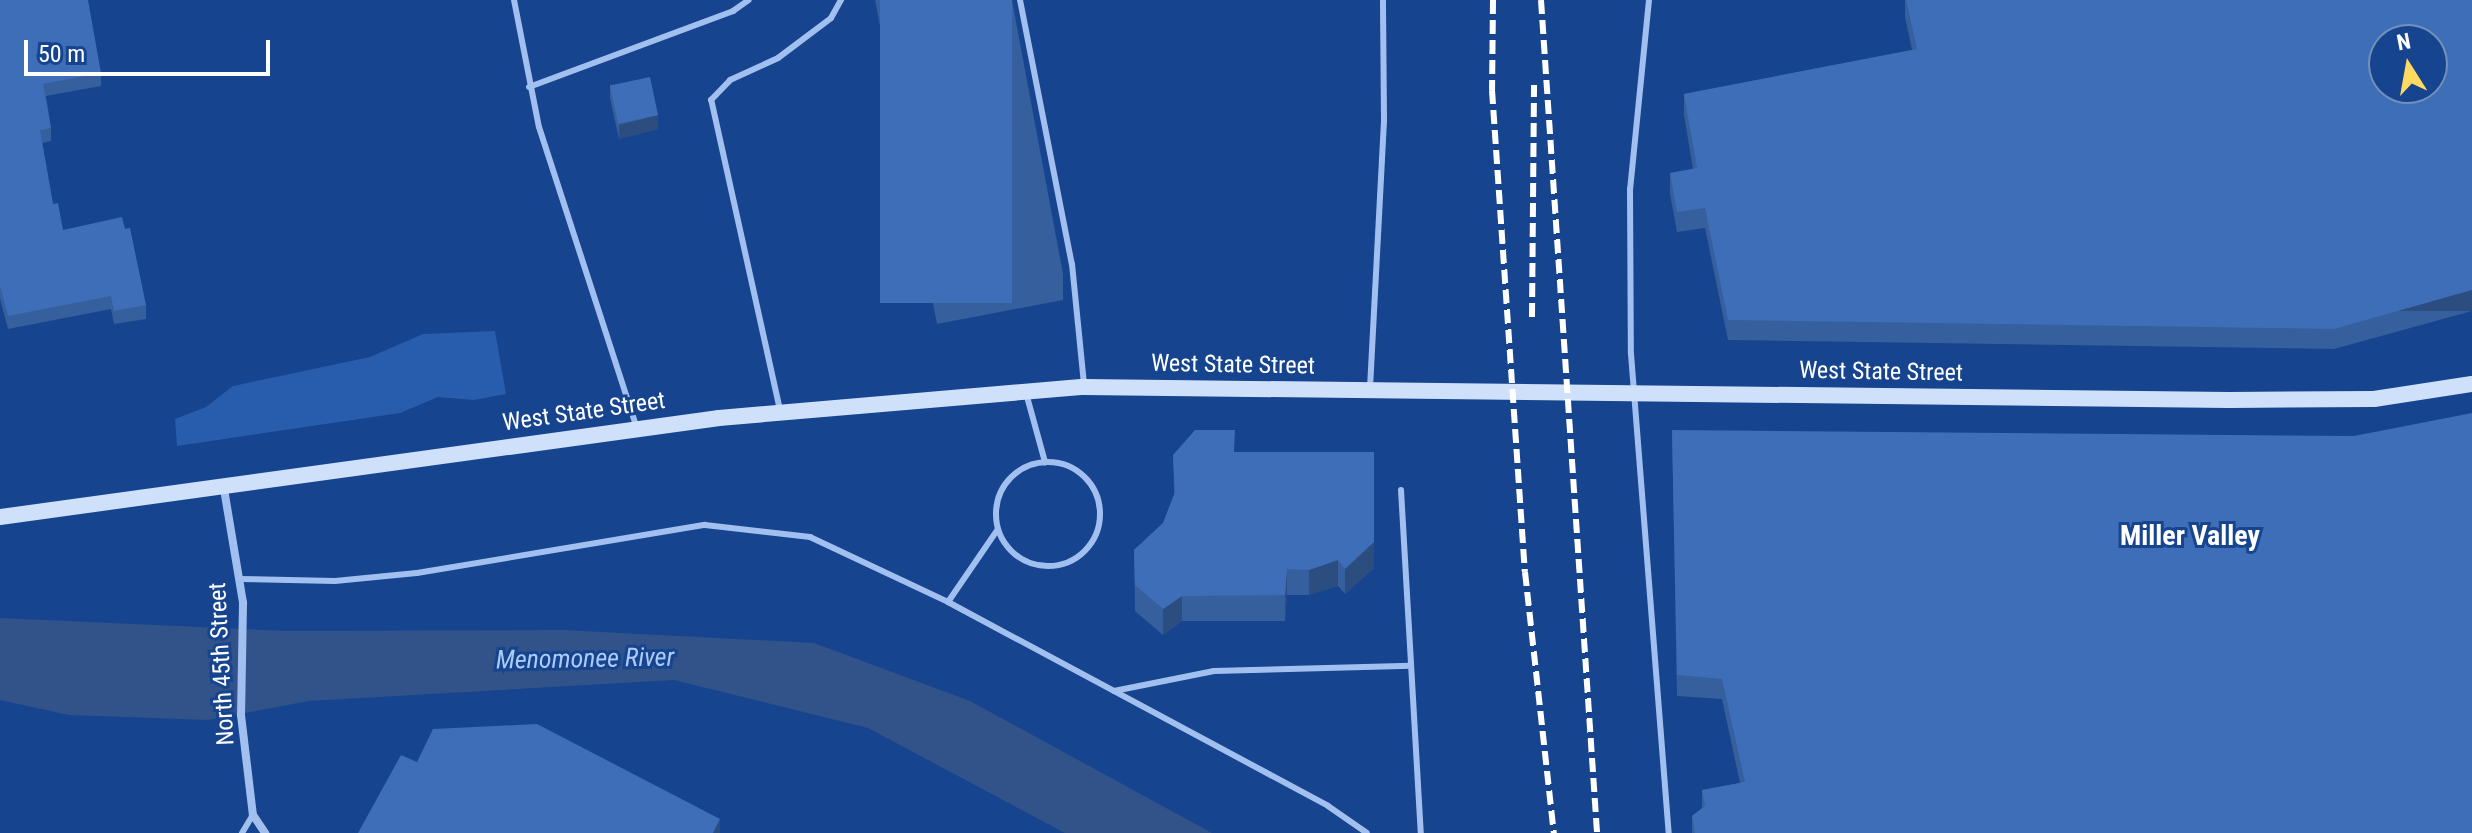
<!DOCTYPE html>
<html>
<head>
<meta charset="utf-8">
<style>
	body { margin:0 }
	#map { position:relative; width:2472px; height:833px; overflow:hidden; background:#16448e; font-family:"Roboto Condensed",sans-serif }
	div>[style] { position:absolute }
	.green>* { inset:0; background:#285dad }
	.water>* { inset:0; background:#31538a }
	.lane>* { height:6px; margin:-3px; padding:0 3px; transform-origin:3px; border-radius:3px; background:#a1c0f0 }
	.lane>.ring { margin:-3px; padding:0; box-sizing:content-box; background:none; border:6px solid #a1c0f0; border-radius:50% }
	.street>* { height:8px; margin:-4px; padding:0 4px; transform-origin:4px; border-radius:4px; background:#a1c0f0 }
	.secondary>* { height:16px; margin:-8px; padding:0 8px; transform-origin:8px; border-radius:8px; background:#cfe0fb }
	.rail>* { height:6px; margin-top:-3px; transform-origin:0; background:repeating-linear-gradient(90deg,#fff 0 14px,transparent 0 20px) }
	.wall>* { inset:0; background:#355f9d }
	.shaded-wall>* { inset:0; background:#2b4d80; transform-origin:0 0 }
	.building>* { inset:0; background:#3e6eb7; transform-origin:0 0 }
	span { translate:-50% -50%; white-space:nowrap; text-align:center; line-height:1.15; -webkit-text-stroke:6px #16448e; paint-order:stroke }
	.street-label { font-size:24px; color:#fff }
	.water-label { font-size:26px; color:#adcbf7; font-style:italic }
	.quarter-label { font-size:28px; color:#fff; font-weight:700 }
	.north { position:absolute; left:2368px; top:24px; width:80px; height:80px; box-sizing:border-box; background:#16448e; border:2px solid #738fbb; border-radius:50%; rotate:349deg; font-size:22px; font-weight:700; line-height:32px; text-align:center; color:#fff }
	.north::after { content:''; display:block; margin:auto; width:28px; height:36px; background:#ffda60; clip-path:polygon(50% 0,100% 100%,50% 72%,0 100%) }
	.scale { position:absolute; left:24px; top:40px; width:246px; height:36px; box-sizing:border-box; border:4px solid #fff; border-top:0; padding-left:10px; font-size:24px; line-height:28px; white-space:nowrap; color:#fff; -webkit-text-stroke:6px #16448e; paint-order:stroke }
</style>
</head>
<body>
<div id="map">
	<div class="green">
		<i style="clip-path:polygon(495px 331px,506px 394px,474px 400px,438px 397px,400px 413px,177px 446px,175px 419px,206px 407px,233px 386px,370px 357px,423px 334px)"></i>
	</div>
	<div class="water">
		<i style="clip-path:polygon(0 618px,287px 631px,564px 630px,814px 643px,970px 701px,1212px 833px,1065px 833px,868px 728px,674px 680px,309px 701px,208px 720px,69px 715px,0 700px)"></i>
	</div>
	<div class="lane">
		<i style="left:514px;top:0;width:129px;rotate:78.9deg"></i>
		<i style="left:539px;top:127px;width:318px;rotate:72deg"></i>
		<i style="left:1020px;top:0;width:269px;rotate:78.9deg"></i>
		<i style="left:1072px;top:264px;width:121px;rotate:84.3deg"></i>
		<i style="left:1649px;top:0;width:190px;rotate:95.7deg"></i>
		<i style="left:1630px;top:189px;width:165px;rotate:89.7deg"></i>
		<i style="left:1631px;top:354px;width:481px;rotate:85.5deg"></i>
		<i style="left:529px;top:87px;width:218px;rotate:-20.4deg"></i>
		<i style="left:733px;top:11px;width:19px;rotate:-35deg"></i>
		<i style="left:1370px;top:388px;width:268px;rotate:-87deg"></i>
		<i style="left:1384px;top:120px;width:120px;rotate:-90.5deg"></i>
		<i style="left:1026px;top:393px;width:72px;rotate:74.6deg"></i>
		<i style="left:780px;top:410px;width:318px;rotate:-102.5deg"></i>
		<i style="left:711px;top:100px;width:28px;rotate:-46deg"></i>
		<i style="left:730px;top:80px;width:53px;rotate:-24.6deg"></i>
		<i style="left:778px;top:58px;width:66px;rotate:-37deg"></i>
		<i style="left:831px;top:18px;width:21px;rotate:-61deg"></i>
		<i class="ring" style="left:996px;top:462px;width:98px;height:98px"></i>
		<i style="left:1401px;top:490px;width:344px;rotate:86.7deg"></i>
		<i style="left:239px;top:579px;width:96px;rotate:1.2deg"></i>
		<i style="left:335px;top:581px;width:82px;rotate:-5.6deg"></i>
		<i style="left:417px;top:573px;width:292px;rotate:-9.5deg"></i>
		<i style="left:705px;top:525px;width:106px;rotate:6.5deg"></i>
		<i style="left:810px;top:537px;width:153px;rotate:25.2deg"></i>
		<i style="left:948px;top:602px;width:431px;rotate:28.2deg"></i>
		<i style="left:1328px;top:806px;width:47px;rotate:34.7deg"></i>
		<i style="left:948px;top:602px;width:88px;rotate:-55.6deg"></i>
		<i style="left:1114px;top:691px;width:102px;rotate:-11.3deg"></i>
		<i style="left:1214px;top:671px;width:197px;rotate:-1.5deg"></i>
		<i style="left:242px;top:833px;width:21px;rotate:-59deg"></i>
	</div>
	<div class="street">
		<i style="left:224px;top:489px;width:116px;rotate:80.5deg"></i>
		<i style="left:243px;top:603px;width:112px;rotate:91deg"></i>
		<i style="left:241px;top:715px;width:101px;rotate:83.2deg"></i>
		<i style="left:253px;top:815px;width:22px;rotate:56deg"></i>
	</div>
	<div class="secondary">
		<i style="left:0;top:517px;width:726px;rotate:-7.84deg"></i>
		<i style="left:719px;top:418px;width:366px;rotate:-4.9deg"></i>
		<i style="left:1084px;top:387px;width:1145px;rotate:0.65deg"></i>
		<i style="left:2229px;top:400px;width:145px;rotate:-0.4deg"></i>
		<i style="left:2374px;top:399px;width:99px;rotate:-8.7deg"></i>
	</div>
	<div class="rail">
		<i style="left:1493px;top:0;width:90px;rotate:90.6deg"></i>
		<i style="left:1492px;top:90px;width:483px;rotate:86.1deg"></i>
		<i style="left:1525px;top:572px;width:263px;rotate:83.7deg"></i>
		<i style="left:1541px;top:0;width:835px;rotate:86.15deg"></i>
		<i style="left:1532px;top:317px;width:232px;rotate:-89.5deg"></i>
	</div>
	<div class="wall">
		<i style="clip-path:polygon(0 0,101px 73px,101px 86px,46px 96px,51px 128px,51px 141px,42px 143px,53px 204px,63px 230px,146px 305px,146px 319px,114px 324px,111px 309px,8px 329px,0 299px)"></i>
		<i style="clip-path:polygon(875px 0,1012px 0,1063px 274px,1063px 300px,937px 324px)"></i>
		<i style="clip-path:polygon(1905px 0,2472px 0,2472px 311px,2334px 349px,1728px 340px,1705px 228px,1677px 232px,1670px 194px,1670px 173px,1693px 169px,1684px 115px,1684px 94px,1912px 50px,1905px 17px)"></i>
		<i style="clip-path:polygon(610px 84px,658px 129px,619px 139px,610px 98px)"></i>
		<i style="clip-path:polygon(1672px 430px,2472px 833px,1692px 833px,1692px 816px,1702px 808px,1702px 790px,1740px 783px,1722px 699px,1677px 696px)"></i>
		<i style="clip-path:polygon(1235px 452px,1374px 568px,1345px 594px,1338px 586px,1309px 595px,1287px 595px,1285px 621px,1182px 621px,1163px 635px,1135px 611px,1134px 550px,1163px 523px,1174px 495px,1173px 455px)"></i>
	</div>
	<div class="shaded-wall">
		<i style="clip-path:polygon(658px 115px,658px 129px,619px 139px,619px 125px)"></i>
		<i style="left:2472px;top:290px;width:21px;height:143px;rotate:90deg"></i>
		<i style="clip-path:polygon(1374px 452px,1374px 568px,1345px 594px,1345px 569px)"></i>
		<i style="clip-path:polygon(1338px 560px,1338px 586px,1309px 595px,1309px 570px)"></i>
		<i style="clip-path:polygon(1287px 569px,1287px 595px,1285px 621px,1285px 595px)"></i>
		<i style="clip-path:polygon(1182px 596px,1182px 621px,1163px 635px,1163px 609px)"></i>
		<i style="clip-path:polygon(720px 819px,720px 833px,713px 833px)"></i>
	</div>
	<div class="building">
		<i style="clip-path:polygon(0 0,88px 0,101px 73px,43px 84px,51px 128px,40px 130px,53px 204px,58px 203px,63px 230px,122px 217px,125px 229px,130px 228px,146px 305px,114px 311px,111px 296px,8px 316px,0 286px)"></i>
		<i style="left:880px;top:0;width:132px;height:303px"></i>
		<i style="clip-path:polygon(evenodd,1906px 0,2472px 0,2472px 290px,2334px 329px,1728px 320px,1705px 208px,1677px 212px,1670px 173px,1697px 168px,1684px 94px,1917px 49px,1906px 0,2384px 40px,2432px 40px,2432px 88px,2384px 88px,2384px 40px)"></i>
		<i style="left:650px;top:77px;width:39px;height:41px;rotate:78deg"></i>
		<i style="clip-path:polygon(2472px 413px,2472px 833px,1695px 833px,1692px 816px,1705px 806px,1702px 790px,1745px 782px,1722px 679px,1677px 675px,1672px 430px,2354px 436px)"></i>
		<i style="clip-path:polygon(1195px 430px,1235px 430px,1234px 452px,1374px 452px,1374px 542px,1345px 569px,1338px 560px,1309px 570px,1287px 569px,1285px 595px,1182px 596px,1163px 609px,1135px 585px,1134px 550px,1163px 523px,1175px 492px,1173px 455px)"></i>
		<i style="clip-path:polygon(537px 724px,720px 819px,713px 833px,358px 833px,401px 755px,417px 762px,433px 729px)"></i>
	</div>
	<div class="street-label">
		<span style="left:1233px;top:365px;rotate:1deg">West State Street</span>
		<span style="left:1881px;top:372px;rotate:1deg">West State Street</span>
		<span style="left:584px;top:412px;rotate:-8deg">West State Street</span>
		<span style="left:222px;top:664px;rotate:-93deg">North 45th Street</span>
	</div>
	<div class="water-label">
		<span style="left:585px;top:659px;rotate:-1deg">Menomonee River</span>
	</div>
	<div class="quarter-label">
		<span style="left:2190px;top:536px">Miller Valley</span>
	</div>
	<div class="north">N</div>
	<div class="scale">50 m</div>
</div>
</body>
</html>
